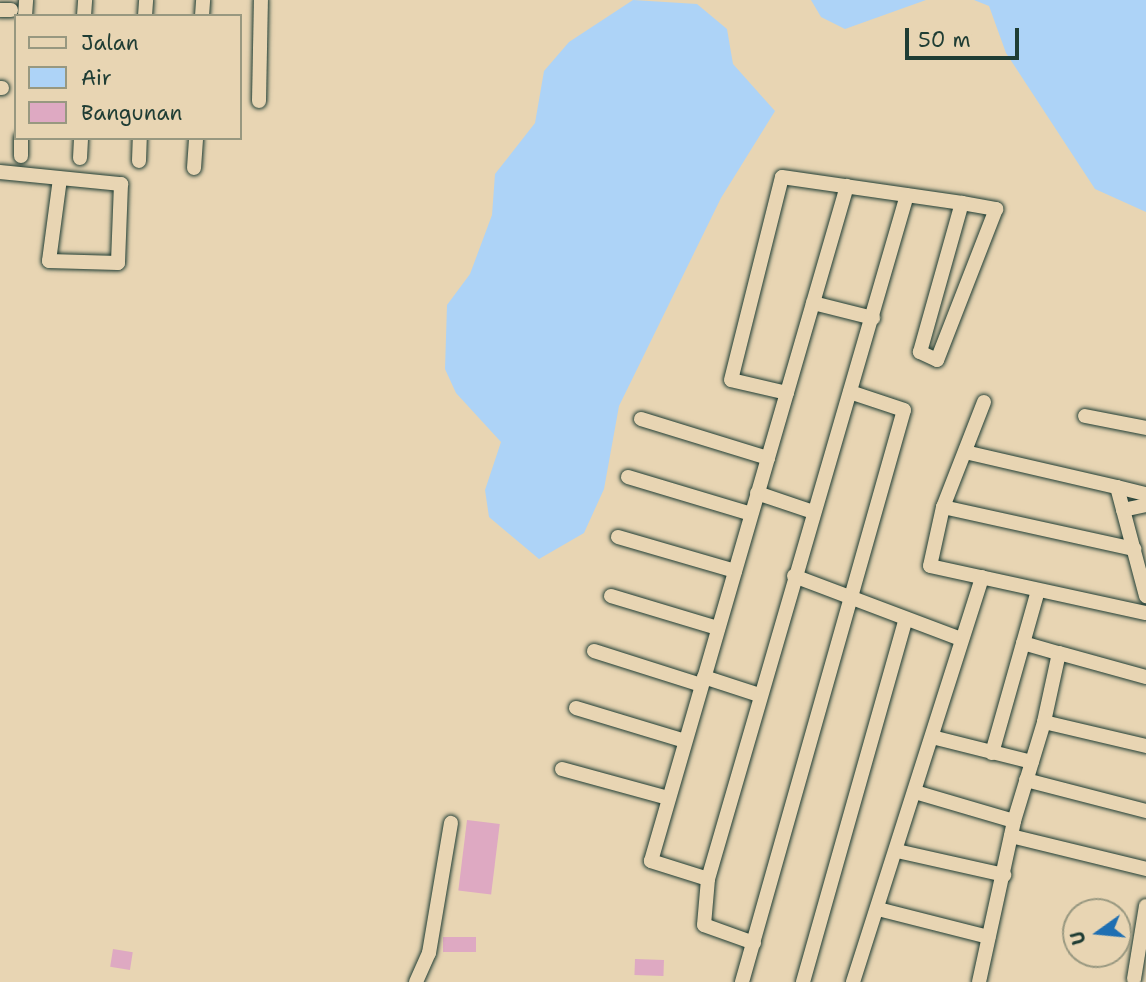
<!DOCTYPE html>
<html>
<head>
<meta charset="utf-8">
<style>
	body { margin:0 }
	#map { position:relative; width:1146px; height:982px; overflow:hidden; background:#e8d5b3; font-family:"Shantell Sans",sans-serif }
	div>[style] { position:absolute }
	.water>* { inset:0; background:#add3f7 }
	.building>* { inset:0; background:#dea9c2; transform-origin:0 0 }
	.roads { filter:drop-shadow(0 0 2px #1f3d34) drop-shadow(0 0 2px #1f3d34) }
	.street>* { height:14px; margin:-7px; padding:0 7px; transform-origin:7px; border-radius:7px; background:#e8d5b3 }
	span { translate:-50% -50%; white-space:nowrap; text-align:center; line-height:1.15; -webkit-text-stroke:5px #e8d5b3; paint-order:stroke }
	.legend { position:absolute; left:14px; top:14px; width:228px; height:126px; box-sizing:border-box; background:#e8d5b3; border:2px solid #989880; margin:0; padding:9px 12px; list-style:none; font-size:21px; color:#1f3d34 }
	.legend li { display:flex; align-items:center; gap:14px; height:35px }
	.legend b { width:35px; border:2px solid #989880 }
	.north { position:absolute; left:1062px; top:898px; width:70px; height:70px; box-sizing:border-box; background:#e8d5b3; border:2px solid #989880; border-radius:50%; rotate:255deg; font-size:19px; font-weight:700; line-height:28px; text-align:center; color:#1f3d34 }
	.north::after { content:''; display:block; margin:auto; width:24px; height:32px; background:#1f6fb2; clip-path:polygon(50% 0,100% 100%,50% 72%,0 100%) }
	.scale { position:absolute; left:905px; top:28px; width:114px; height:32px; box-sizing:border-box; border:4px solid #1f3d34; border-top:0; padding-left:9px; font-size:21px; line-height:24px; white-space:nowrap; color:#1f3d34; -webkit-text-stroke:5px #e8d5b3; paint-order:stroke }
</style>
</head>
<body>
<div id="map">
	<div class="water">
		<i style="clip-path:polygon(633px 0,697px 4px,727px 29px,733px 64px,775px 111px,721px 198px,619px 406px,604px 489px,584px 533px,539px 559px,489px 517px,485px 490px,501px 442px,456px 393px,445px 369px,447px 305px,470px 274px,492px 215px,495px 174px,535px 123px,544px 71px,569px 42px)"></i>
		<i style="clip-path:polygon(811px 0,926px 0,845px 29px,821px 17px)"></i>
		<i style="clip-path:polygon(974px 0,1146px 0,1146px 212px,1095px 189px,1006px 53px,989px 6px)"></i>
	</div>
	<div class="building">
		<i style="left:467px;top:820px;width:33px;height:71px;rotate:7deg"></i>
		<i style="left:443px;top:937px;width:33px;height:15px"></i>
		<i style="left:113px;top:949px;width:20px;height:18px;rotate:9deg"></i>
		<i style="left:635px;top:959px;width:29px;height:16px;rotate:2deg"></i>
	</div>
	<div class="roads">
		<div class="street">
			<i style="left:0;top:10px;width:11px"></i>
			<i style="left:25px;top:16px;width:16px;rotate:-86deg"></i>
			<i style="left:84px;top:16px;width:16px;rotate:-86deg"></i>
			<i style="left:145px;top:16px;width:16px;rotate:-86deg"></i>
			<i style="left:202px;top:16px;width:16px;rotate:-86deg"></i>
			<i style="left:0;top:88px;width:2px"></i>
			<i style="left:259px;top:101px;width:101px;rotate:-88.9deg"></i>
			<i style="left:21px;top:156px;width:18px;rotate:-90deg"></i>
			<i style="left:80px;top:158px;width:20px;rotate:-87deg"></i>
			<i style="left:139px;top:161px;width:23px;rotate:-88deg"></i>
			<i style="left:194px;top:168px;width:30px;rotate:-86deg"></i>
			<i style="left:0;top:172px;width:122px;rotate:5.7deg"></i>
			<i style="left:121px;top:184px;width:79px;rotate:92.2deg"></i>
			<i style="left:118px;top:263px;width:69px;rotate:-178.3deg"></i>
			<i style="left:49px;top:261px;width:83px;rotate:-82.4deg"></i>
			<i style="left:813px;top:303px;width:62px;rotate:14deg"></i>
			<i style="left:787px;top:393px;width:57px;rotate:-166.9deg"></i>
			<i style="left:731px;top:380px;width:209px;rotate:-75.9deg"></i>
			<i style="left:782px;top:177px;width:182px;rotate:8.2deg"></i>
			<i style="left:962px;top:203px;width:35px;rotate:10deg"></i>
			<i style="left:996px;top:209px;width:162px;rotate:111.3deg"></i>
			<i style="left:937px;top:360px;width:19px;rotate:-155deg"></i>
			<i style="left:920px;top:352px;width:155px;rotate:-74.3deg"></i>
			<i style="left:984px;top:402px;width:113px;rotate:111.3deg"></i>
			<i style="left:943px;top:507px;width:60px;rotate:102.4deg"></i>
			<i style="left:930px;top:566px;width:221px;rotate:12.3deg"></i>
			<i style="left:1085px;top:416px;width:62px;rotate:11.1deg"></i>
			<i style="left:641px;top:419px;width:133px;rotate:17.1deg"></i>
			<i style="left:965px;top:452px;width:156px;rotate:13deg"></i>
			<i style="left:1117px;top:487px;width:113px;rotate:75.1deg"></i>
			<i style="left:628px;top:477px;width:128px;rotate:16.7deg"></i>
			<i style="left:1117px;top:487px;width:30px;rotate:14deg"></i>
			<i style="left:757px;top:493px;width:59px;rotate:18.7deg"></i>
			<i style="left:943px;top:507px;width:196px;rotate:12.4deg"></i>
			<i style="left:1123px;top:510px;width:24px;rotate:-12deg"></i>
			<i style="left:618px;top:537px;width:122px;rotate:16.2deg"></i>
			<i style="left:794px;top:576px;width:178px;rotate:20.7deg"></i>
			<i style="left:611px;top:596px;width:112px;rotate:16.7deg"></i>
			<i style="left:1023px;top:643px;width:37px;rotate:16deg"></i>
			<i style="left:1059px;top:653px;width:71px;rotate:102.3deg"></i>
			<i style="left:1044px;top:722px;width:105px;rotate:13.2deg"></i>
			<i style="left:594px;top:651px;width:112px;rotate:17.6deg"></i>
			<i style="left:1059px;top:653px;width:90px;rotate:15.4deg"></i>
			<i style="left:704px;top:677px;width:58px;rotate:18.1deg"></i>
			<i style="left:576px;top:708px;width:114px;rotate:16.8deg"></i>
			<i style="left:932px;top:737px;width:103px;rotate:14deg"></i>
			<i style="left:992px;top:753px;width:169px;rotate:-74.2deg"></i>
			<i style="left:562px;top:769px;width:110px;rotate:15.3deg"></i>
			<i style="left:1026px;top:780px;width:124px;rotate:14.5deg"></i>
			<i style="left:915px;top:792px;width:103px;rotate:16.3deg"></i>
			<i style="left:1011px;top:836px;width:139px;rotate:13.7deg"></i>
			<i style="left:897px;top:851px;width:110px;rotate:12.6deg"></i>
			<i style="left:708px;top:879px;width:60px;rotate:-162.5deg"></i>
			<i style="left:651px;top:861px;width:703px;rotate:-73.81deg"></i>
			<i style="left:878px;top:909px;width:114px;rotate:14.2deg"></i>
			<i style="left:754px;top:943px;width:53px;rotate:-160.2deg"></i>
			<i style="left:704px;top:925px;width:46px;rotate:-85deg"></i>
			<i style="left:708px;top:879px;width:712px;rotate:-73.78deg"></i>
			<i style="left:1134px;top:979px;width:74px;rotate:-80.7deg"></i>
			<i style="left:416px;top:982px;width:32px;rotate:-66deg"></i>
			<i style="left:429px;top:953px;width:132px;rotate:-80.4deg"></i>
			<i style="left:742px;top:982px;width:594px;rotate:-74.19deg"></i>
			<i style="left:904px;top:410px;width:57px;rotate:-161.6deg"></i>
			<i style="left:803px;top:982px;width:377px;rotate:-74.2deg"></i>
			<i style="left:853px;top:982px;width:425px;rotate:-72.3deg"></i>
			<i style="left:979px;top:982px;width:165px;rotate:-77.7deg"></i>
			<i style="left:1014px;top:821px;width:103px;rotate:-73.1deg"></i>
		</div>
	</div>
	<ul class="legend">
	<li><b style="height:9px;background:#e8d5b3"></b>Jalan</li>
	<li><b style="height:19px;background:#add3f7"></b>Air</li>
	<li><b style="height:19px;background:#dea9c2"></b>Bangunan</li>
	</ul>
	<div class="north">U</div>
	<div class="scale">50 m</div>
</div>
</body>
</html>
